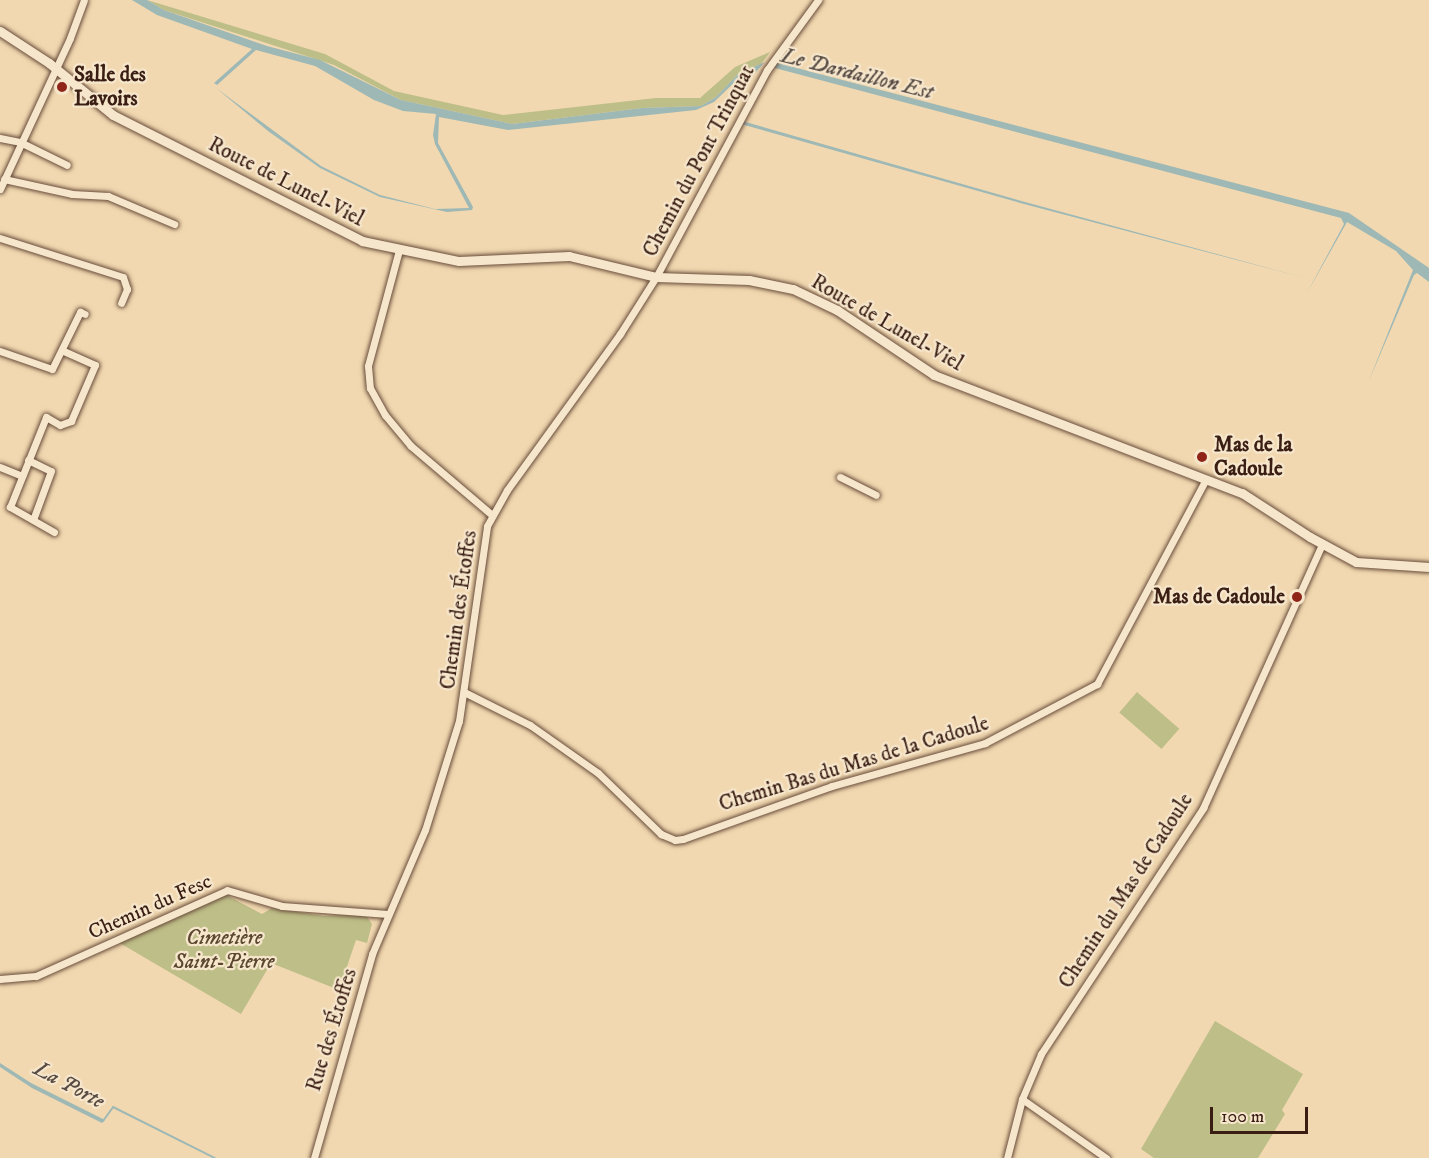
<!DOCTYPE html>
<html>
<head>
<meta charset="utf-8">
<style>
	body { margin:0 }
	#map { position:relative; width:1429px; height:1158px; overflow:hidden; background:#f1d8b0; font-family:"IM FELL DW Pica",serif }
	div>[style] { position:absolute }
	.green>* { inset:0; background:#bebe88; transform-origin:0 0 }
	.water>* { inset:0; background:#9eb8b5 }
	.stream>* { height:2px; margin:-1px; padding:0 1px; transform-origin:1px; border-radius:1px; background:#9eb8b5 }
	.roads { filter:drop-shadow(0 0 2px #684c3a) drop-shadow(0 0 2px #684c3a) }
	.street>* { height:7px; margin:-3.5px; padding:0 3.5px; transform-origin:3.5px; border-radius:3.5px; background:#f6e6cc }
	.secondary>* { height:9px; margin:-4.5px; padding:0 4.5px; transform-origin:4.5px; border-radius:4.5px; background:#f6e6cc }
	.dots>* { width:16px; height:16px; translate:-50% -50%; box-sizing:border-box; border:3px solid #f6e6cc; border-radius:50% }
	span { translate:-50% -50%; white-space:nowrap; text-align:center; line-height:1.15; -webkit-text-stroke:4.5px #f6e6cc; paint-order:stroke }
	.poi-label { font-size:21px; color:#3a1e13; font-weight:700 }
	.left { translate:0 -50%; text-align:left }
	.right { translate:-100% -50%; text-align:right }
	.street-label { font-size:21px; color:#3a1e13 }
	.park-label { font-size:21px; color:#5b4630; font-style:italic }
	.water-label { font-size:22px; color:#584c44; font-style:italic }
	.scale { position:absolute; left:1210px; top:1107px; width:98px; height:27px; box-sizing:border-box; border:3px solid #3a1e13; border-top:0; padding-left:8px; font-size:18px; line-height:21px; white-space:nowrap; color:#3a1e13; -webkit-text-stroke:4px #f6e6cc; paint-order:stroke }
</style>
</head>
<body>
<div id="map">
	<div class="green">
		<i style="clip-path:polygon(147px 0,325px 54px,394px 91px,503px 115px,656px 98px,700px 98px,735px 67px,770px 52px,761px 64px,739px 73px,716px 97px,701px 106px,642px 108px,512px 124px,401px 100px,334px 65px,164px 10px)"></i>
		<i style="left:1137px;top:692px;width:56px;height:27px;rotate:41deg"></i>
		<i style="clip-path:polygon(226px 895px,262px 914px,272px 908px,324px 916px,365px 914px,372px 924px,367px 943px,356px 940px,339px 990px,271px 963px,241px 1014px,118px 942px)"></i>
		<i style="clip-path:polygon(1215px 1021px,1303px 1074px,1282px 1110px,1285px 1114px,1258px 1158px,1154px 1158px,1141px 1149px)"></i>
	</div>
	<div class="water">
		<i style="clip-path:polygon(132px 0,147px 0,164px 10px,267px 46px,320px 60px,401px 100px,512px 124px,642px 108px,701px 106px,716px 97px,739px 73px,765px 62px,754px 74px,740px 77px,714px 102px,696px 110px,508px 130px,439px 117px,438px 143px,473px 207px,472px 210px,447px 212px,380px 197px,320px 168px,268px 131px,216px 88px,321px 166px,380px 195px,435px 209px,469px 208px,435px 144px,433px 135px,436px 114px,403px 111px,374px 100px,315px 66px,256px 50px,217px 85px,214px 83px,252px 49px,157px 15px)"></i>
		<i style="clip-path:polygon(774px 62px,1349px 213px,1429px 268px,1429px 282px,1417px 273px,1414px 275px,1368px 383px,1413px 270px,1396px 251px,1347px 222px,1307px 293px,1344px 224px,1341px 218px,805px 76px,771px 67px)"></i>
		<i style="clip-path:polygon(742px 121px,1025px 202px,1309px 279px,1024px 204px,741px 124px)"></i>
		<i style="clip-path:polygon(0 1063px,31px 1083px,105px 1120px,102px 1123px,32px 1088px,0 1067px)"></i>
	</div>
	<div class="stream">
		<i style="left:103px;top:1121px;width:17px;rotate:-54deg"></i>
		<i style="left:113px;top:1107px;width:114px;rotate:26.6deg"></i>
	</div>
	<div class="roads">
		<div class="street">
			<i style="left:0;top:138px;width:20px;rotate:11deg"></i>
			<i style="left:20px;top:142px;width:52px;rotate:26.1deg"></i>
			<i style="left:4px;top:179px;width:70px;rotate:12.4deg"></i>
			<i style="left:72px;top:194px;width:36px;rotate:3deg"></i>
			<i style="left:108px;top:196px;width:72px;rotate:23deg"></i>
			<i style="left:0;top:189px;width:166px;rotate:-65.1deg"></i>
			<i style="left:70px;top:38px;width:40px;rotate:-69.8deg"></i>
			<i style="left:0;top:238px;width:129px;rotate:17.6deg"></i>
			<i style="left:123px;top:277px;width:13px;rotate:72deg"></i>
			<i style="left:127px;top:289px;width:15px;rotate:113deg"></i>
			<i style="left:399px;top:250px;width:120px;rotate:105deg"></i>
			<i style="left:368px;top:366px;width:22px;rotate:85deg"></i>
			<i style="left:370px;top:388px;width:31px;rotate:61deg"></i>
			<i style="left:385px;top:415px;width:40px;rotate:50deg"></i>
			<i style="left:411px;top:446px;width:106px;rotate:40.4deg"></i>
			<i style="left:0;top:351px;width:55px;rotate:19.1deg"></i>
			<i style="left:52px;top:369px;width:64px;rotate:-63.8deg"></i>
			<i style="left:80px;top:312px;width:5px;rotate:22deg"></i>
			<i style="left:28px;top:460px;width:25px;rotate:26deg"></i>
			<i style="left:51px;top:471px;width:52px;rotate:110.2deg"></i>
			<i style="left:0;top:467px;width:24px;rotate:22deg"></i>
			<i style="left:840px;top:477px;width:40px;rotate:26.6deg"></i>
			<i style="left:54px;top:532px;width:51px;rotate:-150.4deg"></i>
			<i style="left:10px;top:507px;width:97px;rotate:-68.2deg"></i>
			<i style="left:46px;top:417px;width:16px;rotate:30deg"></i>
			<i style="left:60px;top:425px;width:12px;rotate:-20deg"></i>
			<i style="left:71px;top:421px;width:61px;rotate:-66.8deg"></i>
			<i style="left:95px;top:365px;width:35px;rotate:-156deg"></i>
			<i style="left:464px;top:692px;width:74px;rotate:26.6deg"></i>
			<i style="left:530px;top:725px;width:83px;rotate:35.2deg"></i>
			<i style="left:598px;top:773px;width:88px;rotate:44.1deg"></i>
			<i style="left:661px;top:834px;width:15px;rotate:23deg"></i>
			<i style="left:675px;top:840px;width:8px;rotate:-7deg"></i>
			<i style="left:683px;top:839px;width:158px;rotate:-19.6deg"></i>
			<i style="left:832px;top:786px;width:159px;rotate:-15.7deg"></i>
			<i style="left:985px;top:743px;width:127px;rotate:-27.8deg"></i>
			<i style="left:1097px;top:684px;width:232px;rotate:-62deg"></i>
			<i style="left:0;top:979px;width:36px;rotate:-5deg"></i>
			<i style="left:36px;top:976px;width:209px;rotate:-24.2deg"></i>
			<i style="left:227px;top:890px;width:57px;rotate:16.2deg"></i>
			<i style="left:282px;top:906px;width:106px;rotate:4.3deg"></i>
			<i style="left:1022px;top:1099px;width:103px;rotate:35.1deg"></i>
			<i style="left:314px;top:1158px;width:212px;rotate:-74.1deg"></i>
			<i style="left:372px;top:954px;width:135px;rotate:-66.9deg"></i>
			<i style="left:425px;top:830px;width:114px;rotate:-72.7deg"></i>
			<i style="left:459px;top:721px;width:197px;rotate:-81.8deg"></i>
			<i style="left:487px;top:526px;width:41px;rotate:-60.9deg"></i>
			<i style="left:507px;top:490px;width:193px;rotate:-54.1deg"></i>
			<i style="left:620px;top:334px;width:67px;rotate:-57.7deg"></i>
			<i style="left:656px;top:277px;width:235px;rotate:-61.8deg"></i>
			<i style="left:767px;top:70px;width:87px;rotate:-53.9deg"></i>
			<i style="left:1007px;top:1158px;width:61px;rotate:-75.7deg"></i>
			<i style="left:1022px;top:1099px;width:49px;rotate:-67.1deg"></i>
			<i style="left:1041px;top:1054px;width:295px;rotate:-56.6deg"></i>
			<i style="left:1203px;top:808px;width:289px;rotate:-65.7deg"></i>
		</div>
		<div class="secondary">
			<i style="left:0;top:31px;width:59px;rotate:33.1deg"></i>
			<i style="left:49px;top:63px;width:82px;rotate:39.1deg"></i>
			<i style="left:113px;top:115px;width:279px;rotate:26.8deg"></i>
			<i style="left:362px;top:241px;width:99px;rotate:11.7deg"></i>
			<i style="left:459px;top:261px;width:110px;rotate:-2.6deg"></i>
			<i style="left:569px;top:256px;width:89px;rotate:13.6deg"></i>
			<i style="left:656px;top:277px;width:93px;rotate:1.8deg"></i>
			<i style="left:749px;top:280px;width:45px;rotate:11.6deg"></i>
			<i style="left:793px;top:289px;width:49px;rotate:25.5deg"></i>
			<i style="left:837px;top:310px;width:117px;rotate:33.8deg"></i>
			<i style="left:934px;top:375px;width:330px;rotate:21deg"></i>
			<i style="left:1242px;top:493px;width:81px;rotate:32.9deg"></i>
			<i style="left:1310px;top:537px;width:52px;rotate:28.5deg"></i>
			<i style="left:1356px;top:562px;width:73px;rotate:3.9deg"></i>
		</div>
	</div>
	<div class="dots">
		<i style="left:62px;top:87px;background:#8f2418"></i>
		<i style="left:1202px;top:457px;background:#8f2418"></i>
		<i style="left:1297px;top:597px;background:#8f2418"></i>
	</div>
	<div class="poi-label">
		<span class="left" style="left:74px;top:87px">Salle des<br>Lavoirs</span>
		<span class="left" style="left:1214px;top:457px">Mas de la<br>Cadoule</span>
		<span class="right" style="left:1285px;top:597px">Mas de Cadoule</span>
	</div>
	<div class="street-label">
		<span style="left:699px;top:161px;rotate:-62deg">Chemin du Pont Trinquat</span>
		<span style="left:286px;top:182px;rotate:27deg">Route de Lunel-Viel</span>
		<span style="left:887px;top:323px;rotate:30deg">Route de Lunel-Viel</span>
		<span style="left:459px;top:610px;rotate:-82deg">Chemin des Étoffes</span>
		<span style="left:854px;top:764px;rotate:-17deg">Chemin Bas du Mas de la Cadoule</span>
		<span style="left:1126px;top:891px;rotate:-57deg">Chemin du Mas de Cadoule</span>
		<span style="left:150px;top:907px;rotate:-24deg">Chemin du Fesc</span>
		<span style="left:332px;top:1030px;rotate:-73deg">Rue des Étoffes</span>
	</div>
	<div class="park-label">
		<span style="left:224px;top:950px">Cimetière<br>Saint-Pierre</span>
	</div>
	<div class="water-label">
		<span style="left:857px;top:74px;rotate:14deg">Le Dardaillon Est</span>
		<span style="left:69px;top:1085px;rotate:28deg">La Porte</span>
	</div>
	<div class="scale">100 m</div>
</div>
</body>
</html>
